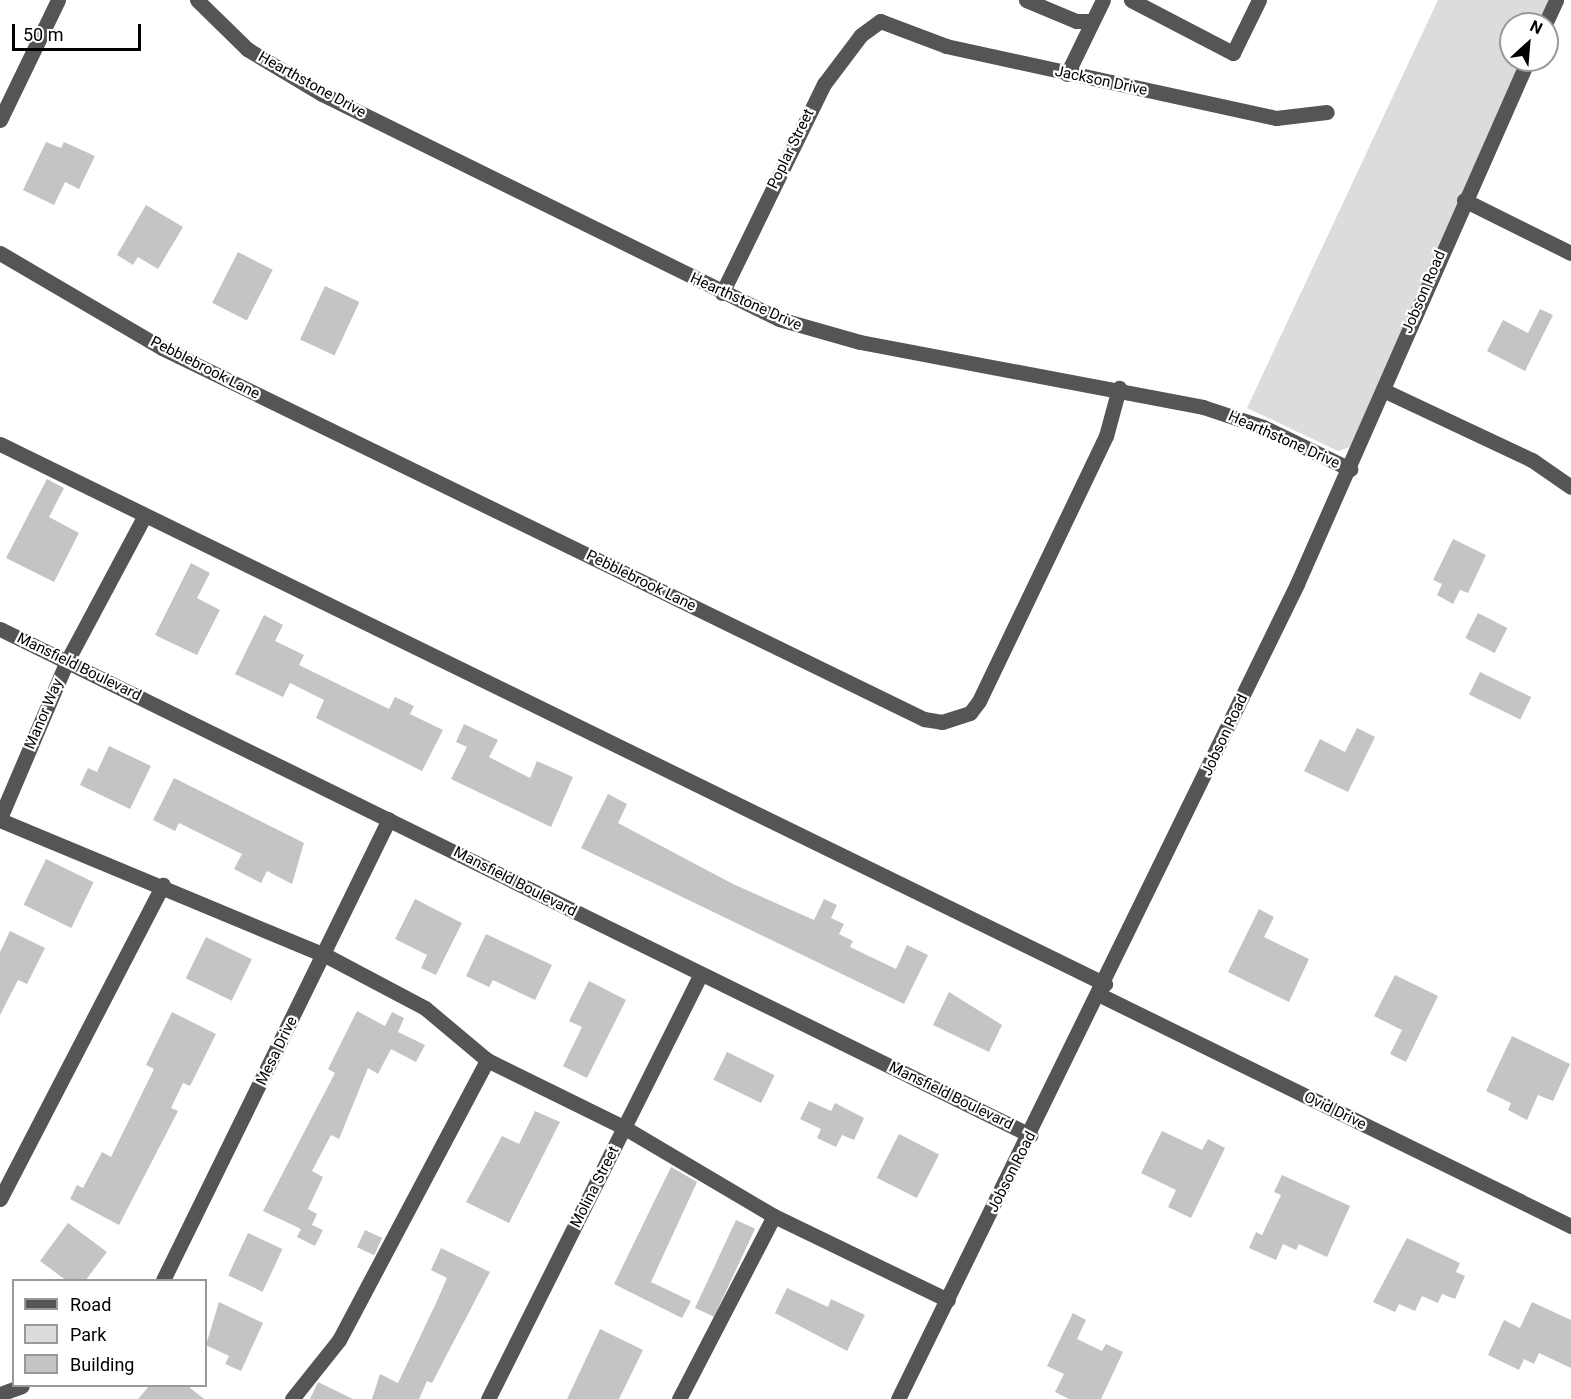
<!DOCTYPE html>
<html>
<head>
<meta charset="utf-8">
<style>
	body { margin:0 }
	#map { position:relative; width:1571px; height:1399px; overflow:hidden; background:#fff; font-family:Roboto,sans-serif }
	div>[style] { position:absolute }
	.green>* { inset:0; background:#dcdcdc }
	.building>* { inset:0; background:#c4c4c4; transform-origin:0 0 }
	.minor>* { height:15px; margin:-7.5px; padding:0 7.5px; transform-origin:7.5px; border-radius:7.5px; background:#555 }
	span { translate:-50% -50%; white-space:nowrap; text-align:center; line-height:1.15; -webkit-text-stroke:4.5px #fff; paint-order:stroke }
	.street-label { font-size:15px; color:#000 }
	.legend { position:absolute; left:12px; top:1279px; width:195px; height:108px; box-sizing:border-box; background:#fff; border:2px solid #999; margin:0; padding:8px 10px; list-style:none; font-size:18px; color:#000 }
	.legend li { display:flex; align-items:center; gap:12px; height:30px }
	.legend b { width:30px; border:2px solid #999 }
	.north { position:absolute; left:1499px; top:12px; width:60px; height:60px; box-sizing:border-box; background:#fff; border:2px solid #999; border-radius:50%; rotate:26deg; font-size:16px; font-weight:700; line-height:24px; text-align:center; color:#000 }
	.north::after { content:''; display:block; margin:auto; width:21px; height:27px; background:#000; clip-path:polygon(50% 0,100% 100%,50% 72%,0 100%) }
	.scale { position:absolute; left:12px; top:24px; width:129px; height:27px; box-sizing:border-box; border:3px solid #000; border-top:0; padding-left:8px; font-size:18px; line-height:21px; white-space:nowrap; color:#000; -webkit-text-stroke:4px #fff; paint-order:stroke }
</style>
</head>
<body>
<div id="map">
	<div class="green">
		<i style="clip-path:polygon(1438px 0,1552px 0,1541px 24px,1511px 24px,1511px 60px,1525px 60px,1350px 447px,1338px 451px,1247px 408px)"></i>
	</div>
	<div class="building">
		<i style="clip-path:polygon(46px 142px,61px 148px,64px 142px,95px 156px,79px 189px,65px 182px,54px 205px,23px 190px)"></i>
		<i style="clip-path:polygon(146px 205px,183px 227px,158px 269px,138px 257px,133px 265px,117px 255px)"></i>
		<i style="left:238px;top:252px;width:39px;height:57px;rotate:27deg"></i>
		<i style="left:325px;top:286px;width:38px;height:59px;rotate:25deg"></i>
		<i style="clip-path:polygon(1540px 309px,1553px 315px,1525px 371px,1487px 351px,1503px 320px,1528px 333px)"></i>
		<i style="clip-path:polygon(47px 479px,64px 488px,49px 517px,79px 533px,54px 582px,6px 558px)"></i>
		<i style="clip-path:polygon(1453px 539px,1486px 555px,1468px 593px,1460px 590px,1453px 604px,1437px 595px,1442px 584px,1433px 580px)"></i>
		<i style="clip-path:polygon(191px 563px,210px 573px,197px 598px,220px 610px,197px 655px,155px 635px)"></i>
		<i style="left:1478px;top:613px;width:33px;height:28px;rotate:27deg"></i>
		<i style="clip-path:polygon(264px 615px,283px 625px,275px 641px,304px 655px,299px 665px,389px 709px,395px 697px,414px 706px,410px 714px,443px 730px,422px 771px,316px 718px,324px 700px,290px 683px,283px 697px,235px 674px)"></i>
		<i style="left:1480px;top:672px;width:57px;height:25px;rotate:26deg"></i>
		<i style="clip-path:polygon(464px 724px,498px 740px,489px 757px,530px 778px,537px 761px,573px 777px,551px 827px,451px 779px,467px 747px,456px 742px)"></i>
		<i style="clip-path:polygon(1357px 728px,1375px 737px,1348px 792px,1304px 771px,1320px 739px,1345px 752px)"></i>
		<i style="clip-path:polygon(109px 746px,151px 766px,130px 809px,80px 785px,88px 768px,97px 772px)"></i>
		<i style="clip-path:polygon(174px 778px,304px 843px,292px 884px,267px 871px,261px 883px,234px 869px,242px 854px,179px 823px,175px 831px,153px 820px)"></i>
		<i style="clip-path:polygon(608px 794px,627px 804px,618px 823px,733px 884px,814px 920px,824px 899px,837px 905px,831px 918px,844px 924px,839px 934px,853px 941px,850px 947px,896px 969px,907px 945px,928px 955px,904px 1004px,581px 848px)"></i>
		<i style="left:46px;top:859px;width:53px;height:51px;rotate:26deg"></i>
		<i style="clip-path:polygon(415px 899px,462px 923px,436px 975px,421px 968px,427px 955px,395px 939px)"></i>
		<i style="clip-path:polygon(1259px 909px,1274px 917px,1264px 937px,1309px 959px,1289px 1002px,1228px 972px)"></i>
		<i style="clip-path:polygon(10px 931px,45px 948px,27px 984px,18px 980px,0 1015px,0 952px)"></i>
		<i style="clip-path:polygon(486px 934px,552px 965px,535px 1000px,493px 980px,489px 987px,466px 976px)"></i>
		<i style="left:206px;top:937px;width:51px;height:46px;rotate:26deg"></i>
		<i style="clip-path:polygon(1395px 975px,1438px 996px,1406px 1062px,1390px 1054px,1402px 1030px,1374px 1016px)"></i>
		<i style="clip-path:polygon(589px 981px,626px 1000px,587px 1078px,563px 1066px,582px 1027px,569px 1021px)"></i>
		<i style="clip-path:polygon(949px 992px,1002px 1025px,989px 1052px,933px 1025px)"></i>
		<i style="clip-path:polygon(357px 1011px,385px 1026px,392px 1012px,404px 1018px,398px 1032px,425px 1045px,416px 1062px,391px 1049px,378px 1074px,368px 1068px,339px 1139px,331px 1135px,312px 1171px,323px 1177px,308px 1209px,317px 1214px,312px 1225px,323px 1230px,315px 1246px,297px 1237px,301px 1229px,263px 1211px,335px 1073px,328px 1069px)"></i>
		<i style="clip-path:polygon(172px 1012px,216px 1034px,190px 1086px,183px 1083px,171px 1108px,178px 1111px,119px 1225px,70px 1199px,77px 1185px,83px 1188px,102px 1152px,111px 1157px,154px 1069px,146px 1065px)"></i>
		<i style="clip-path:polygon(1512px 1036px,1570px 1064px,1553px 1101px,1538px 1095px,1527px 1120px,1508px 1110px,1511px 1103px,1486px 1091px)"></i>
		<i style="left:727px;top:1052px;width:53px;height:31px;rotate:26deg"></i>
		<i style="clip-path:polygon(809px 1101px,831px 1111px,835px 1103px,864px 1118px,854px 1140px,842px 1135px,836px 1147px,817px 1138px,821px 1129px,800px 1119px)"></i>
		<i style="clip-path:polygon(535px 1111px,560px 1122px,509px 1223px,466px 1202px,502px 1136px,519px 1144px)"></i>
		<i style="clip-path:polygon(1162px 1131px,1202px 1150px,1208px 1139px,1225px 1148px,1191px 1218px,1168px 1207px,1176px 1190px,1141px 1173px)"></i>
		<i style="left:899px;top:1134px;width:45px;height:49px;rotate:27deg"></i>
		<i style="clip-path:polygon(671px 1167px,697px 1182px,651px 1282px,691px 1301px,682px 1318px,614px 1284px)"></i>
		<i style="clip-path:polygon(1282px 1175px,1350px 1206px,1327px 1257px,1299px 1244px,1296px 1250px,1283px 1244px,1276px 1260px,1249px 1248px,1256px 1232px,1262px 1235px,1281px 1195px,1274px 1192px)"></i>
		<i style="left:736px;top:1220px;width:21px;height:97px;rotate:25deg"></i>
		<i style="clip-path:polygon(68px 1223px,107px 1252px,85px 1281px,67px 1281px,40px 1261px)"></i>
		<i style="left:365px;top:1230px;width:19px;height:19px;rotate:25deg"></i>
		<i style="left:248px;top:1233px;width:38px;height:47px;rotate:25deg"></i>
		<i style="clip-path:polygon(1407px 1238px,1460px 1263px,1456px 1272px,1465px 1276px,1455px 1299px,1442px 1294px,1438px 1303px,1422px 1296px,1415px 1311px,1399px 1304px,1395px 1312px,1373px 1302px)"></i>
		<i style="clip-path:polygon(441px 1248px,490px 1272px,432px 1383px,427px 1381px,419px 1399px,372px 1399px,380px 1374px,398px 1383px,437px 1301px,447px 1278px,431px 1270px)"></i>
		<i style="clip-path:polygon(787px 1288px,828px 1307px,831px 1299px,865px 1315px,847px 1351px,775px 1313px)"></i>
		<i style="clip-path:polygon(219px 1302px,263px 1323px,241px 1371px,225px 1364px,229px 1356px,206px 1345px)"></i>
		<i style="clip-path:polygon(1532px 1302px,1571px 1320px,1571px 1368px,1539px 1353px,1534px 1364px,1524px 1359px,1519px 1370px,1488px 1355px,1504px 1320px,1520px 1328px)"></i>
		<i style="clip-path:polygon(1073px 1313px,1086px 1320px,1077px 1339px,1102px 1351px,1106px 1344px,1123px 1352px,1101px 1399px,1069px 1399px,1055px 1392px,1064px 1374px,1047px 1366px)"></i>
		<i style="clip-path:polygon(600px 1329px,643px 1350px,619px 1399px,567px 1399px)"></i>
		<i style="clip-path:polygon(318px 1382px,353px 1399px,310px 1399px)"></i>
		<i style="clip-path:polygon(149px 1386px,188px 1386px,204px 1399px,138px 1399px)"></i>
	</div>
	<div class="minor">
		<i style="left:197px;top:0;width:70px;rotate:44.4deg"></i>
		<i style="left:247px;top:49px;width:87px;rotate:31deg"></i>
		<i style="left:322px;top:94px;width:509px;rotate:26.21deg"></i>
		<i style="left:779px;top:319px;width:84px;rotate:15.9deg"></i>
		<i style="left:860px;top:342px;width:349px;rotate:10.7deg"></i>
		<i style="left:1203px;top:407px;width:63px;rotate:18.4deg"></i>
		<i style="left:1263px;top:427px;width:97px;rotate:25.8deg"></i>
		<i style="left:1026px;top:0;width:54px;rotate:22.8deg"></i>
		<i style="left:1076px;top:21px;width:16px"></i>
		<i style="left:1131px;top:0;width:115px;rotate:27.5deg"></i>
		<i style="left:1233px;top:53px;width:59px;rotate:-63.9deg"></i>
		<i style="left:1545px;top:24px;width:26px;rotate:-65deg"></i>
		<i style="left:1067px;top:74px;width:82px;rotate:-64.1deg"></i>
		<i style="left:0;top:120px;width:133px;rotate:-64.2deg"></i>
		<i style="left:1464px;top:200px;width:119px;rotate:26.4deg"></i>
		<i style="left:0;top:253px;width:188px;rotate:30.4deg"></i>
		<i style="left:162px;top:348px;width:848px;rotate:25.96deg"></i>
		<i style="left:924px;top:719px;width:18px;rotate:9deg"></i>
		<i style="left:942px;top:722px;width:29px;rotate:-18deg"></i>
		<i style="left:970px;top:713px;width:15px;rotate:-53deg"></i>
		<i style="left:979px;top:701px;width:294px;rotate:-64.4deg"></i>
		<i style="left:1106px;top:436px;width:50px;rotate:-74.8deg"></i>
		<i style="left:722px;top:293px;width:233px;rotate:-64deg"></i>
		<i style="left:824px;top:84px;width:61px;rotate:-52.9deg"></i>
		<i style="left:861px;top:35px;width:24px;rotate:-36deg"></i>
		<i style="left:880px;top:21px;width:71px;rotate:20.7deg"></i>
		<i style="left:946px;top:46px;width:338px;rotate:12.3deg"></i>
		<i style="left:1276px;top:118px;width:51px;rotate:-6.7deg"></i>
		<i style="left:1383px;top:390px;width:165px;rotate:25.2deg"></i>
		<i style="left:1532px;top:460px;width:47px;rotate:34.7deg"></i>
		<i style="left:0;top:444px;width:1230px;rotate:26.04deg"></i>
		<i style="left:0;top:629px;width:1148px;rotate:26.16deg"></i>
		<i style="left:0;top:818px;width:171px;rotate:-66.9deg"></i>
		<i style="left:67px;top:661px;width:163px;rotate:-61.9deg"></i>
		<i style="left:0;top:820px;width:352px;rotate:22.6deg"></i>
		<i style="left:325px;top:955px;width:113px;rotate:27.9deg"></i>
		<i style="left:425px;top:1008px;width:81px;rotate:40deg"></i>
		<i style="left:487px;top:1060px;width:154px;rotate:26.2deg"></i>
		<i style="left:625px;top:1128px;width:173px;rotate:30.6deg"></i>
		<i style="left:774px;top:1216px;width:193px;rotate:25.8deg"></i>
		<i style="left:1100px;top:995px;width:525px;rotate:26.13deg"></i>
		<i style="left:0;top:1199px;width:354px;rotate:-62.6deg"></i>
		<i style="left:163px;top:1280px;width:513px;rotate:-63.88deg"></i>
		<i style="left:0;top:1394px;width:23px;rotate:-20deg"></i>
		<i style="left:292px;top:1399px;width:75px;rotate:-51.5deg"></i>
		<i style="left:339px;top:1340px;width:317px;rotate:-62.1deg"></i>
		<i style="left:488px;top:1399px;width:474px;rotate:-63.4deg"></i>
		<i style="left:679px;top:1399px;width:206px;rotate:-62.6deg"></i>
		<i style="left:898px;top:1399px;width:907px;rotate:-63.91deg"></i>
		<i style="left:1297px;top:584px;width:573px;rotate:-66.21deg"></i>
	</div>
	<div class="street-label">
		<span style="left:1101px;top:81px;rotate:12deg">Jackson Drive</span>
		<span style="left:312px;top:85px;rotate:29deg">Hearthstone Drive</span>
		<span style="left:791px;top:149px;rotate:-64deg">Poplar Street</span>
		<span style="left:1424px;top:292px;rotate:-67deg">Jobson Road</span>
		<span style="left:746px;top:302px;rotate:24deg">Hearthstone Drive</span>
		<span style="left:205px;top:368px;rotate:27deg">Pebblebrook Lane</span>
		<span style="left:1284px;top:440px;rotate:24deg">Hearthstone Drive</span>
		<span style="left:641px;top:581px;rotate:26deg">Pebblebrook Lane</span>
		<span style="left:79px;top:667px;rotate:26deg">Mansfield Boulevard</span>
		<span style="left:44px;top:714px;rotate:-67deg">Manor Way</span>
		<span style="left:1225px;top:735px;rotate:-65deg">Jobson Road</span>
		<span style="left:515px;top:882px;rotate:27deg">Mansfield Boulevard</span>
		<span style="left:277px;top:1051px;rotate:-64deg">Mesa Drive</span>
		<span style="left:951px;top:1096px;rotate:26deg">Mansfield Boulevard</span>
		<span style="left:1335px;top:1111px;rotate:26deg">Ovid Drive</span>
		<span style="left:1012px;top:1172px;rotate:-63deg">Jobson Road</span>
		<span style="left:595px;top:1187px;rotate:-63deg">Molina Street</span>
	</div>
	<ul class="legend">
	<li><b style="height:8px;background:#555"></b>Road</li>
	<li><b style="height:16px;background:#dcdcdc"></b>Park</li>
	<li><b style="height:16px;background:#c4c4c4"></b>Building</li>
	</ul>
	<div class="north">N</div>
	<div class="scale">50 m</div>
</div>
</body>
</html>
